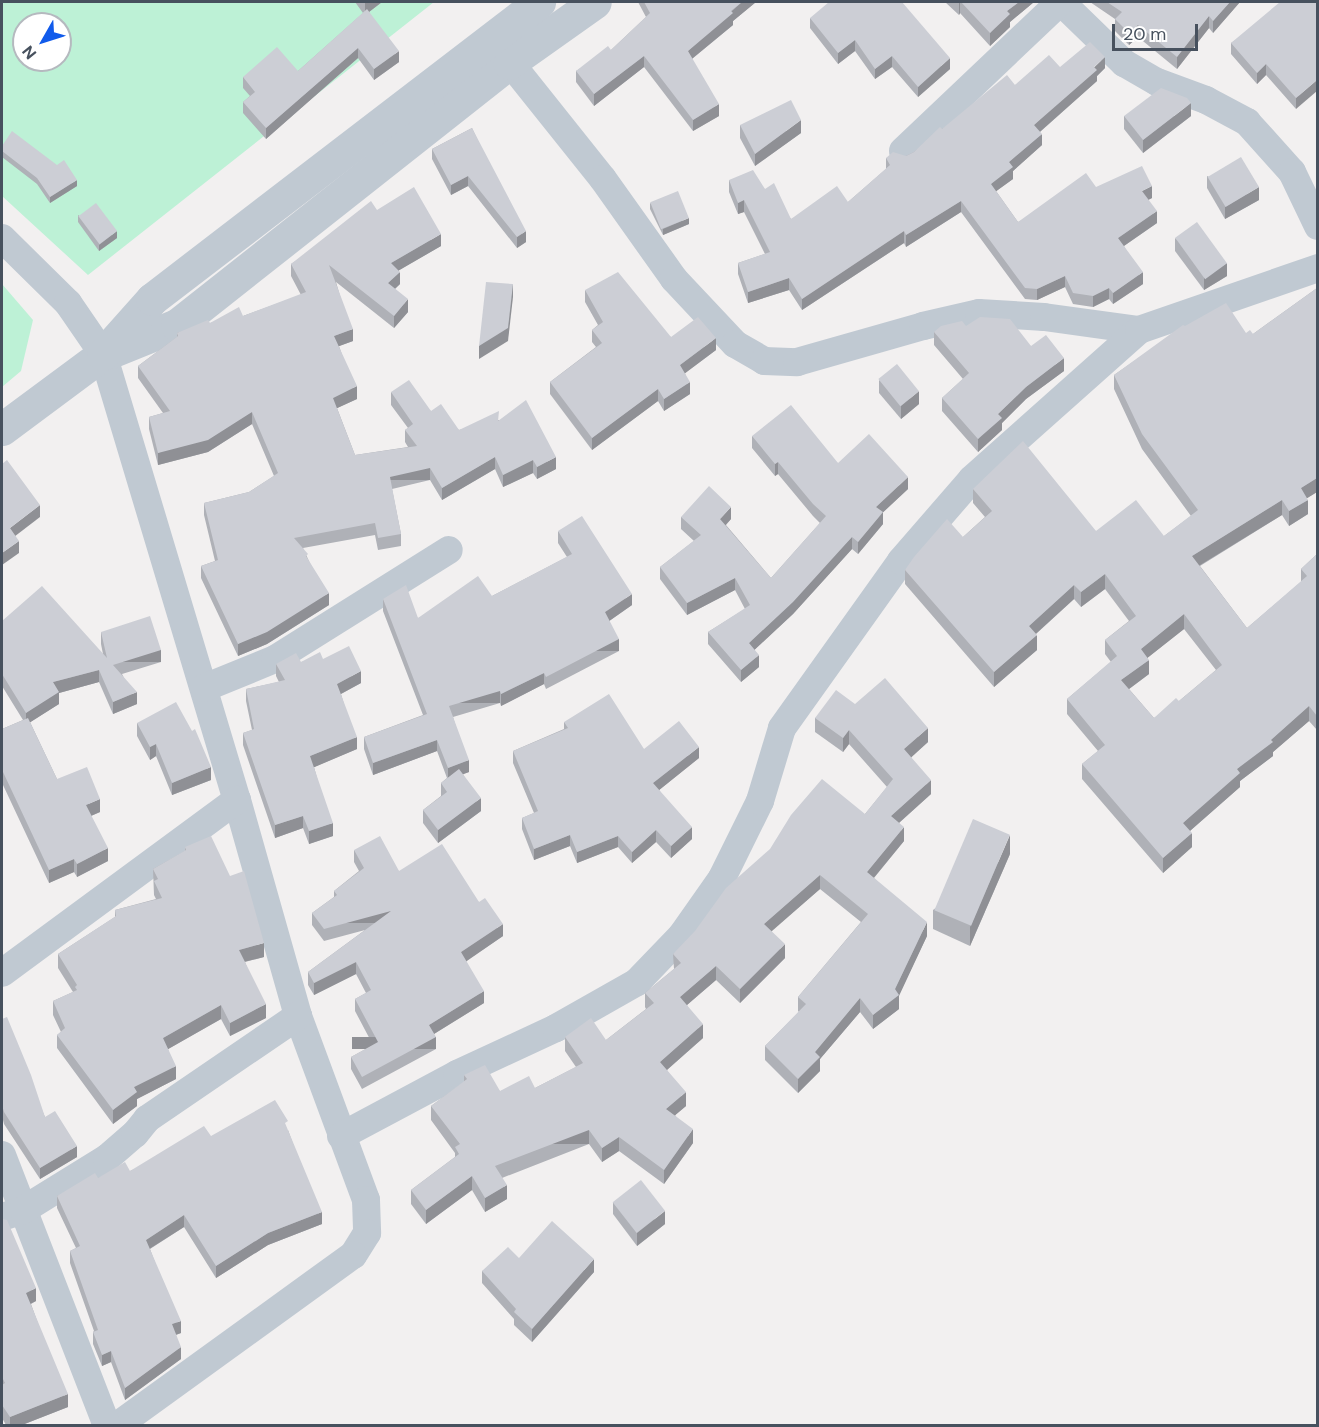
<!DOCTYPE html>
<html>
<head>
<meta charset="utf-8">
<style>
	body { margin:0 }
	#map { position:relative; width:1319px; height:1427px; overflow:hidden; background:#f2f0f0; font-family:"DM Sans",sans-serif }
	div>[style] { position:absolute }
	.green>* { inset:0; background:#bdf1d6 }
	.minor>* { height:28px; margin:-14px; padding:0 14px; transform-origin:14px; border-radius:14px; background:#c0c9d2 }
	.tertiary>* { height:33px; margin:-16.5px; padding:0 16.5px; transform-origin:16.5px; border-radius:16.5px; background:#c0c9d2 }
	.wall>* { inset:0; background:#afb1b7 }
	.shaded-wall>* { inset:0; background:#8f9095; transform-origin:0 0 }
	.building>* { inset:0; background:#ccced5; transform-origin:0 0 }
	span { translate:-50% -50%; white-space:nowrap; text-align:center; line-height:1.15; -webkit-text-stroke:5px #fff; paint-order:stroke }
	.frame { position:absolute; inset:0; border:3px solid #47515e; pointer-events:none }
	.north { position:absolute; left:12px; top:12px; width:60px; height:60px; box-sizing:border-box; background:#fff; border:2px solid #b5b9bf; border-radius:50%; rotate:231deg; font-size:16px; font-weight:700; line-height:24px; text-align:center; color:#47515e }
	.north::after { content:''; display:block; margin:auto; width:21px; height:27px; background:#115beb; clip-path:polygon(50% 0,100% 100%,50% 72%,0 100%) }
	.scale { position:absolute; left:1112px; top:24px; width:86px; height:27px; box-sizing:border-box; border:3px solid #47515e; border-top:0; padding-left:8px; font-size:18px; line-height:21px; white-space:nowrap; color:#47515e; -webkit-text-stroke:4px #fff; paint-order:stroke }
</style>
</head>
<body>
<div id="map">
	<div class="green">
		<i style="clip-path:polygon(evenodd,2px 2px,434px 2px,88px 275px,2px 196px,2px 2px,24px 24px,60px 24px,60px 60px,24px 60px,24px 24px)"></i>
		<i style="clip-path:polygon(2px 284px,33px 320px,21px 371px,2px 387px)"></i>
	</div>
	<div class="minor">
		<i style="left:1061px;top:2px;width:88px;rotate:44.1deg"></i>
		<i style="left:1124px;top:63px;width:38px;rotate:30deg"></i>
		<i style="left:1157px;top:82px;width:52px;rotate:20.2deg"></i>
		<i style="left:1206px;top:100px;width:47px;rotate:28.2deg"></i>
		<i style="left:1247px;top:122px;width:67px;rotate:48deg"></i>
		<i style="left:1292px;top:172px;width:60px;rotate:64.3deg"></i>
		<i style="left:496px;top:45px;width:171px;rotate:51.4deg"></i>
		<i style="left:603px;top:179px;width:123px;rotate:54.6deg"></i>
		<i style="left:674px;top:279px;width:89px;rotate:46.8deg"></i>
		<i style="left:735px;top:344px;width:34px;rotate:30deg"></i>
		<i style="left:764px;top:361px;width:33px;rotate:2deg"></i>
		<i style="left:797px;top:362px;width:131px;rotate:-15.9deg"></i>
		<i style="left:923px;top:326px;width:57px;rotate:-13.1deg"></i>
		<i style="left:979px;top:313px;width:65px;rotate:3.5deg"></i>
		<i style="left:1044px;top:317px;width:96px;rotate:7.8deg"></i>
		<i style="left:903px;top:151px;width:216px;rotate:-43.5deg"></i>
		<i style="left:2px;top:238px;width:93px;rotate:44.6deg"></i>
		<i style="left:68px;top:303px;width:62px;rotate:55.5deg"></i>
		<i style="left:103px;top:354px;width:466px;rotate:73.3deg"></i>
		<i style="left:237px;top:800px;width:224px;rotate:74.2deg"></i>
		<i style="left:298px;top:1016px;width:196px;rotate:69.7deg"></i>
		<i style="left:366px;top:1200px;width:33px;rotate:88deg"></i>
		<i style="left:367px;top:1233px;width:26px;rotate:122deg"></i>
		<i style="left:353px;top:1255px;width:291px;rotate:144.1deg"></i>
		<i style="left:204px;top:688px;width:77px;rotate:-22.2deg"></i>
		<i style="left:275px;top:659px;width:205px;rotate:-32.1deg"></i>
		<i style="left:2px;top:973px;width:292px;rotate:-36.4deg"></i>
		<i style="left:341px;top:1136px;width:132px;rotate:-28.1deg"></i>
		<i style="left:457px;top:1074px;width:109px;rotate:-24.9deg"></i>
		<i style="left:556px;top:1028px;width:93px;rotate:-29.6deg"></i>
		<i style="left:637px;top:982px;width:65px;rotate:-46.2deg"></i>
		<i style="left:682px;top:935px;width:70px;rotate:-54.9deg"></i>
		<i style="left:722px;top:878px;width:86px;rotate:-63.7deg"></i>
		<i style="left:760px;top:801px;width:76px;rotate:-73.2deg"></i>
		<i style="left:782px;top:728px;width:205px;rotate:-54.5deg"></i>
		<i style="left:901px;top:561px;width:108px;rotate:-49.1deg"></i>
		<i style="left:972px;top:479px;width:224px;rotate:-41.7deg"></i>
		<i style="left:1139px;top:330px;width:189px;rotate:-19.1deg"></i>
		<i style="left:2px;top:1155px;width:291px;rotate:68.8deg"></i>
		<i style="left:2px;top:1217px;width:22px;rotate:-18deg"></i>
		<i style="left:23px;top:1210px;width:99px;rotate:-31.8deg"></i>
		<i style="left:107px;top:1158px;width:37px;rotate:-41deg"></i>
		<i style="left:135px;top:1134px;width:19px;rotate:-51deg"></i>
		<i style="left:147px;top:1119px;width:183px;rotate:-34.3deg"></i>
	</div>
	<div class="tertiary">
		<i style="left:108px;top:353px;width:74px;rotate:-22.1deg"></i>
		<i style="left:177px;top:325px;width:423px;rotate:-38.3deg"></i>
		<i style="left:509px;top:63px;width:105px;rotate:-35.3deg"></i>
		<i style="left:2px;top:429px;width:126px;rotate:-36.6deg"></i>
		<i style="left:103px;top:354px;width:74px;rotate:-48.3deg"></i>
		<i style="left:152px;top:299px;width:488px;rotate:-37.5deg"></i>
	</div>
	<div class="wall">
		<i style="clip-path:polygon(355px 2px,382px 2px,369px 12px,399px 62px,374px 80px,358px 58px,266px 139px,243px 113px,243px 102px,250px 96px,243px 88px,243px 77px,298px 71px,363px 13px)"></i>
		<i style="clip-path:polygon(638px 2px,756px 2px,733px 21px,733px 25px,692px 59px,719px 116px,693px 131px,644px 67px,594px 106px,576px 82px,576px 71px,611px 50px,646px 17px)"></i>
		<i style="clip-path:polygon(945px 2px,1034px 2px,1010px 22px,1010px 27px,990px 46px,960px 13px,959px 15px)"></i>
		<i style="clip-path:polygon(1090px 2px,1240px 2px,1213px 33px,1209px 28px,1177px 69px,1138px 37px,1129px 45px,1115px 31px,1115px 19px)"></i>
		<i style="clip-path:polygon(1317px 2px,1296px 109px,1266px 75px,1257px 84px,1231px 54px,1231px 43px,1292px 3px)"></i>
		<i style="clip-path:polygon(810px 18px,950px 69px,918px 97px,892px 67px,875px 79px,855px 51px,838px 64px,810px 28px)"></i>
		<i style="clip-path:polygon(1060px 67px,1105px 68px,1097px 76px,1097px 81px,1040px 132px,1042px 145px,1013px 171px,1013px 179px,996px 191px,1018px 222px,1096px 187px,1152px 198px,1148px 200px,1157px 223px,1124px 246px,1143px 284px,1113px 304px,1109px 299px,1093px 307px,1073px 304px,1065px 287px,1037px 300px,1025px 299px,961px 212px,906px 247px,904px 243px,802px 310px,789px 290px,748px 303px,738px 274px,738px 263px,765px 254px,744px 212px,738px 214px,729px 192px,729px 180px,765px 189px,791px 219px,848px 202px,886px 169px,886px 158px,906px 156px,914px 152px,942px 129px,1015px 85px)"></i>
		<i style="clip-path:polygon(1124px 116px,1191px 116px,1143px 153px,1124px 129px)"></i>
		<i style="clip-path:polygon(740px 125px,801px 133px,755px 166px,740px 138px)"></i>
		<i style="clip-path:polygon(472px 128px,526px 242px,517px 248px,468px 186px,451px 195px,432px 159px,432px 149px)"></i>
		<i style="clip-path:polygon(2px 146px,77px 186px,50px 203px,37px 184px,2px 157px)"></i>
		<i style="clip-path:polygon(1207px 176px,1259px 200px,1225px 219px,1207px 188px)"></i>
		<i style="clip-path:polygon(650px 203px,689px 224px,663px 235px,650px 209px)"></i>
		<i style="clip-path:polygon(377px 210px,441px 246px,399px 270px,400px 284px,395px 289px,408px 312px,394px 328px,336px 282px,353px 341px,339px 346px,357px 399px,337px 408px,355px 455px,408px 447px,405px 442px,405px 430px,408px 428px,391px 405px,391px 392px,431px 411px,459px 430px,499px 420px,556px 469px,537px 479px,533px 473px,503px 487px,495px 469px,442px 500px,430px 480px,392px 489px,401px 534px,401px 546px,378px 550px,375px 535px,303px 548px,329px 605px,267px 644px,238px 656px,201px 578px,201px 566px,215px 561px,204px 515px,204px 503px,249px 492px,274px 476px,252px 424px,208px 452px,158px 465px,149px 429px,149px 417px,163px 413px,138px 378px,138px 366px,177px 337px,177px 333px,210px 323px,243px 316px,301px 295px,291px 276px,291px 264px)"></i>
		<i style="clip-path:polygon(78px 215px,117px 238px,99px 251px,78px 222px)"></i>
		<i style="clip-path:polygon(1175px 238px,1227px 276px,1204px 290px,1175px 251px)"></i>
		<i style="clip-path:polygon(evenodd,1317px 288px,1317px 492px,1307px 498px,1308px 514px,1289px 526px,1282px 515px,1200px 566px,1247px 628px,1301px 582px,1301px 569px,1317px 554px,1317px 730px,1309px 721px,1273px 752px,1273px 756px,1240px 781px,1240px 787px,1190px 831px,1192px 847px,1163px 873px,1082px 779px,1082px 764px,1098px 751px,1067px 714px,1067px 699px,1111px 662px,1105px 654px,1105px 640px,1129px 621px,1105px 589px,1081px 607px,1074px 599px,1036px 634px,1037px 650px,994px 687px,905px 584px,905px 570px,963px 537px,985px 517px,973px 503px,973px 489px,1096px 531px,1164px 536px,1191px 516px,1142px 449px,1114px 389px,1114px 375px,1185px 326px,1253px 334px,1317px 288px,1184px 629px,1216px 670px,1179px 701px,1154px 718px,1129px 689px,1149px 674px,1147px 658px,1184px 629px)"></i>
		<i style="clip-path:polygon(585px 290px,671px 337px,716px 350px,685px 373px,690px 394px,664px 411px,658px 401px,592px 450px,550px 394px,550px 382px,596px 347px,592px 342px,592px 330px,598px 325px,585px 302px)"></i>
		<i style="clip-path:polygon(966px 326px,1031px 346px,1064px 371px,1026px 399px,1002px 423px,1002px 430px,978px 452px,942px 411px,942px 398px,963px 379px,934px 345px,934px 332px)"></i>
		<i style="clip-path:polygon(879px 380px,919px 404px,901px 419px,879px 393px)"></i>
		<i style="clip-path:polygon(752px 436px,838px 463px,908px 489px,883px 512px,883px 524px,858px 554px,852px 549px,793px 614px,754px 650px,759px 667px,741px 682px,708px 644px,708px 632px,745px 609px,735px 590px,687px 615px,660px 579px,660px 567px,694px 541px,681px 529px,681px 517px,731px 519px,726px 525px,771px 578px,820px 523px,813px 516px,778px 474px,775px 476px,752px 448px)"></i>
		<i style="clip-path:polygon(558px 531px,632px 605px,609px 621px,619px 651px,546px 689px,544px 684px,501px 706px,500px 703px,453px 717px,469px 772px,463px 774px,481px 811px,438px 843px,423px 823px,423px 810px,441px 796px,441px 783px,447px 778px,437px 751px,373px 775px,364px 749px,364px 737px,423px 715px,383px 611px,383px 599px,418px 618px,492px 596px,567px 557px,558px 543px)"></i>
		<i style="clip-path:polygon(2px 621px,103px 654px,101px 644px,101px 632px,161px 662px,122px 674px,137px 704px,113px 714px,99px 682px,59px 693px,59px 704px,30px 722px,57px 779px,100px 812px,91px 816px,108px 861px,77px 877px,74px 872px,49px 883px,3px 785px,2px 729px,23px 720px,2px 686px)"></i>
		<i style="clip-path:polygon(323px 659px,361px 683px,341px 694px,357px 749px,314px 767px,333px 836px,309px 844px,303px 828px,275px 838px,243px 745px,243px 733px,252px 730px,246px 701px,246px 689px,279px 682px,276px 676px,276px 664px,301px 662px)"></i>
		<i style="clip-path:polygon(855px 704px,928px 742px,911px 757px,931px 794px,899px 823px,904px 841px,874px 878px,927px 936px,899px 994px,899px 1009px,873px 1029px,860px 1012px,820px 1059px,820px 1071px,798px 1093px,765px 1060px,765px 1046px,799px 1012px,798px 1011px,798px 997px,861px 922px,820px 889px,771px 931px,785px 958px,740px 1003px,716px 980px,687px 1005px,703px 1038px,667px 1070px,686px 1106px,675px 1115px,693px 1143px,664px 1184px,619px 1151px,602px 1162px,589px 1144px,502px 1178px,507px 1199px,485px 1212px,472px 1190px,426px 1224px,411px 1204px,411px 1190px,455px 1157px,455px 1153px,431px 1120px,431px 1106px,464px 1082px,464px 1075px,500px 1091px,535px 1088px,576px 1067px,565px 1051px,565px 1037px,606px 1040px,646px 1009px,645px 1007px,645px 993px,674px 969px,673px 954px,865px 814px,887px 787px,849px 744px,843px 752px,815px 732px,815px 718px)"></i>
		<i style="clip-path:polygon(564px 722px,644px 749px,699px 758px,659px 790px,692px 839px,671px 858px,656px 842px,632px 863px,618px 847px,577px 863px,570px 846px,534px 860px,522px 829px,522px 818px,534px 813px,513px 763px,513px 751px,564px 729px)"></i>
		<i style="clip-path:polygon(137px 723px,192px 731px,211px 780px,172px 795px,156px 756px,150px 760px,137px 736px)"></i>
		<i style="clip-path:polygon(185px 847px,264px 957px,245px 962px,266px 1018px,230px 1036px,221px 1019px,168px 1049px,176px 1079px,137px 1099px,137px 1106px,113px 1124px,57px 1048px,57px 1035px,61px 1032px,53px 1015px,53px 1001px,73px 992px,58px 968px,58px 954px,115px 917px,115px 910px,156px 899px,154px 895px,153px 869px,185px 851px)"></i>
		<i style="clip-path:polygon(354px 850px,399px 871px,479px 902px,503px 936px,466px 961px,484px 1003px,434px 1034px,436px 1049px,362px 1089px,351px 1069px,351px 1057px,373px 1045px,355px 1011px,355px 999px,366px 993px,356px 974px,314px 995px,308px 985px,308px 972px,365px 930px,324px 941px,312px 925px,312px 913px,334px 897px,334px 891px,359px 871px,354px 862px)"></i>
		<i style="clip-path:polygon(1010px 854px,970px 946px,933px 929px,933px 910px)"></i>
		<i style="clip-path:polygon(2px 1019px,45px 1117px,77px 1157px,40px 1179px,4px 1124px,2px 1116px)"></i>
		<i style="clip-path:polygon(288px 1130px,322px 1224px,268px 1245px,216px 1278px,184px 1227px,150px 1249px,181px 1333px,176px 1335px,181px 1359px,125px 1400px,111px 1362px,102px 1366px,93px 1344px,93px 1332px,94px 1331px,70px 1263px,70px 1251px,76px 1248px,57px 1208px,57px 1196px,98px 1178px,130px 1171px,211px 1136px)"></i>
		<i style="clip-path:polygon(613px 1202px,665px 1224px,637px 1246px,613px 1214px)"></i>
		<i style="clip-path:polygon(2px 1219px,36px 1301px,31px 1304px,68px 1407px,22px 1425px,6px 1425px,2px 1418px)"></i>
		<i style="clip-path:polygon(519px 1258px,594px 1272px,532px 1342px,514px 1325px,514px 1319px,482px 1283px,482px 1271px)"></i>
	</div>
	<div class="shaded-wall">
		<i style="clip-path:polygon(365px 2px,382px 2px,365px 15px)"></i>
		<i style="clip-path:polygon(742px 2px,756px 2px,733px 21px,733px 25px,688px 62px,688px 51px)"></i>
		<i style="clip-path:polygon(959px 2px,960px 2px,960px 13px,959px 15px)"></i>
		<i style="clip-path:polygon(1019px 2px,1034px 2px,1010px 22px,1010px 27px,990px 46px,990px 33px,1007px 11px)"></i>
		<i style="clip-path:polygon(1230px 2px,1240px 2px,1213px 33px,1213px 21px)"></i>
		<i style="clip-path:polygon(1209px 16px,1209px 28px,1177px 69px,1177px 57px)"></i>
		<i style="clip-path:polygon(1138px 25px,1138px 37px,1129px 45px,1129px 33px)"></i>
		<i style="clip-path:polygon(855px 40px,855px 51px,838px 64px,838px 53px)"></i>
		<i style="clip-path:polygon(358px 48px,358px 58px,266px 139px,266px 128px)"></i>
		<i style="clip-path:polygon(399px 51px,399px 62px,374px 80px,374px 69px)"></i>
		<i style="clip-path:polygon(644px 56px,644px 67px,594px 106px,594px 94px)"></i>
		<i style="clip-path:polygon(892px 56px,892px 67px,875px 79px,875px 69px)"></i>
		<i style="clip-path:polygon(1105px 57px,1105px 68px,1097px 76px,1097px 81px,1034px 137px,1034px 125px)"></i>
		<i style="clip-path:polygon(950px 58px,950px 69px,918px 97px,918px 87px)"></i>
		<i style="clip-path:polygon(1266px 64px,1266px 75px,1257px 84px,1257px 73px)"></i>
		<i style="clip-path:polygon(1317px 80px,1317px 91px,1296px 109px,1296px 98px)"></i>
		<i style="clip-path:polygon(1191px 103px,1191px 116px,1143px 153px,1143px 140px)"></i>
		<i style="clip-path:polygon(719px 104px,719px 116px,693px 131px,693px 120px)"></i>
		<i style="clip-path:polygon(801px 120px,801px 133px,755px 166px,755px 154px)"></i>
		<i style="clip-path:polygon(1042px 134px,1042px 145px,1013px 171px,1013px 179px,991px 195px,991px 184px,1009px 162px)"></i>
		<i style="clip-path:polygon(468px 176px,468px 186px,451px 195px,451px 185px)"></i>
		<i style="clip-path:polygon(77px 180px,77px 186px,50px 203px,50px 197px)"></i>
		<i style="clip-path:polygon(1152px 186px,1152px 198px,1142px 203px,1142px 191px)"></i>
		<i style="clip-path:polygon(1259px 187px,1259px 200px,1225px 219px,1225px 207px)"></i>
		<i style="clip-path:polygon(744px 200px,744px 212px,738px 214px,738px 203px)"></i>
		<i style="clip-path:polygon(961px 201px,961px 212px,906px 247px,906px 235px)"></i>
		<i style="clip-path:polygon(1157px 211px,1157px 223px,1118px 250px,1118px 238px)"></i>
		<i style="clip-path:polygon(689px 218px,689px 224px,663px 235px,663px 229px)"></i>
		<i style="clip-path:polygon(117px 231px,117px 238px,99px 251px,99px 245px)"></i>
		<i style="clip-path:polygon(526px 231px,526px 242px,517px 248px,517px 237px)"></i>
		<i style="clip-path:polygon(904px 231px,904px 243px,802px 310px,802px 299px)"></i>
		<i style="clip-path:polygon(441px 234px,441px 246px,391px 275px,391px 263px)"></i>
		<i style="clip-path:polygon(1227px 263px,1227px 276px,1204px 290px,1204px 277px)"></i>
		<i style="clip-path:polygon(400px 272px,400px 284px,388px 295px,388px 283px)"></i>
		<i style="clip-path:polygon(1143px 272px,1143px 284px,1113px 304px,1113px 293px)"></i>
		<i style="clip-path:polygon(1065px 276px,1065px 287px,1037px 300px,1037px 289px)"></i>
		<i style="clip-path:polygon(789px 278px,789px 290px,748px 303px,748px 292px)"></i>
		<i style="clip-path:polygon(513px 284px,513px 297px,508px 341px,479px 359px,479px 346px)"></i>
		<i style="clip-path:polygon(1109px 288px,1109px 299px,1093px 307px,1093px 296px)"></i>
		<i style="clip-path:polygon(408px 299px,408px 312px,394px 328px,394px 316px)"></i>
		<i style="clip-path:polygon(353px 329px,353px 341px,334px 348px,334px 336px)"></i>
		<i style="clip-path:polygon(716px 338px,716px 350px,680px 377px,680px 365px)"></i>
		<i style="clip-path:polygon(1064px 358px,1064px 371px,1026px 399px,1002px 423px,1002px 430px,978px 452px,978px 439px,998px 414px,1026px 387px)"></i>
		<i style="clip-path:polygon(690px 382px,690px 394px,664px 411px,664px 399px)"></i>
		<i style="clip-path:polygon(357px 386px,357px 399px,333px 410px,333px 398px)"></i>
		<i style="clip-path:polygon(658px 389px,658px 401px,592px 450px,592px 438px)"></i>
		<i style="clip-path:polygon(919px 391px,919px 404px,901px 419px,901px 406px)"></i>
		<i style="clip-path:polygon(252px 412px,252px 424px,208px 452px,158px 465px,158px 453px)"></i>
		<i style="clip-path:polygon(495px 457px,495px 469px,442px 500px,442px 488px)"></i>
		<i style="clip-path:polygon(556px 457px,556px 469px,537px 479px,537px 467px)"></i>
		<i style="clip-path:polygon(533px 460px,533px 473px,503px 487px,503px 475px)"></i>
		<i style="clip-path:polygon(778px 462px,778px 474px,775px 476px,775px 464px)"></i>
		<i style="left:430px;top:468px;width:12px;height:41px;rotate:90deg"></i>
		<i style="clip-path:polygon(908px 477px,908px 489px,876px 519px,876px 507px)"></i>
		<i style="clip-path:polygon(1317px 478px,1317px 492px,1301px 502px,1301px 488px)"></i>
		<i style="clip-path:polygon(1282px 500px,1282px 515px,1192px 570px,1192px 556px)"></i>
		<i style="clip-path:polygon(1308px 500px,1308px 514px,1289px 526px,1289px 511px)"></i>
		<i style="clip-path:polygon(40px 505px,40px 517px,10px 540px,10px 528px)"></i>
		<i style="clip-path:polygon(731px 507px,731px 519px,720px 531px,720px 519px)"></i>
		<i style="clip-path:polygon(883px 512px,883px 524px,858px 554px,858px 542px)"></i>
		<i style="clip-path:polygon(852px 537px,852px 549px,793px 614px,749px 655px,749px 643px)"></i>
		<i style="clip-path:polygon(19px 541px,19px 553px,2px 565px,2px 553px)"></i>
		<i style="clip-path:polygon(1105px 574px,1105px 589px,1081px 607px,1081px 592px)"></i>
		<i style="clip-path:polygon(735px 578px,735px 590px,687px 615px,687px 603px)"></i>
		<i style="clip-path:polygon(1074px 585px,1074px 599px,1029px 640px,1029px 626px)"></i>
		<i style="clip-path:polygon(329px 593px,329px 605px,267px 644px,238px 656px,238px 644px)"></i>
		<i style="clip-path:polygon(632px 594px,632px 605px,605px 624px,605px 612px)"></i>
		<i style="clip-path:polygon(1184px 614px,1184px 629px,1141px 663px,1141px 649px)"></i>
		<i style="clip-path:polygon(1037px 635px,1037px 650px,994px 687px,994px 672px)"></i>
		<i style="left:619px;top:639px;width:12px;height:82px;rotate:90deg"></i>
		<i style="left:161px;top:650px;width:12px;height:50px;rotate:90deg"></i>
		<i style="clip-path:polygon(759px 655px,759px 667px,741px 682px,741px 670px)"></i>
		<i style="clip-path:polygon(1149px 660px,1149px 674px,1121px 695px,1121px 680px)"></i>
		<i style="clip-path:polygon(99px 670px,99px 682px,59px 693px,59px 704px,26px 725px,26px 713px,53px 682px)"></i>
		<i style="clip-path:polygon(361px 671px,361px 683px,337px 696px,337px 684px)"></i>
		<i style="clip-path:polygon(544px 673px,544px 684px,501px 706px,501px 694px)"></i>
		<i style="left:500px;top:691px;width:12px;height:53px;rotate:90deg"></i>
		<i style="clip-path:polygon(137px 692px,137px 704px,113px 714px,113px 702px)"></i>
		<i style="clip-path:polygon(1309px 706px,1309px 721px,1273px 752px,1273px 756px,1240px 781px,1240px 787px,1183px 837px,1183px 823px,1237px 769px)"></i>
		<i style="clip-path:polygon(928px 728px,928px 742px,904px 764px,904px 749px)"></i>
		<i style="clip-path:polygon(849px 730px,849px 744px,843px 752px,843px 738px)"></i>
		<i style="clip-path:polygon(357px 737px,357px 749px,310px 769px,310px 756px)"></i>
		<i style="clip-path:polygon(437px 740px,437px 751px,373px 775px,373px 763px)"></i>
		<i style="clip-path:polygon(156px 744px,156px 756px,150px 760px,150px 747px)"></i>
		<i style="clip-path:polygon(699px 747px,699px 758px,653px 795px,653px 783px)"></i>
		<i style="clip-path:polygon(469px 760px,469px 772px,448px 780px,448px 768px)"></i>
		<i style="clip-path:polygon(211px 767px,211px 780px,172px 795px,172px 783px)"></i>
		<i style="clip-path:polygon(3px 772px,3px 785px,2px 786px,2px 773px)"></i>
		<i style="clip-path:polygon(931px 780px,931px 794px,891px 830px,891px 816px)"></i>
		<i style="clip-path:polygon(481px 798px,481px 811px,438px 843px,438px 830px)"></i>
		<i style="clip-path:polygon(100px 799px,100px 812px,86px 818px,86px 805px)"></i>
		<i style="clip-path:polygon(303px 816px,303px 828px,275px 838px,275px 825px)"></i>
		<i style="clip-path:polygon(333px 823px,333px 836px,309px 844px,309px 831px)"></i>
		<i style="clip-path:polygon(692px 827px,692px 839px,671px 858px,671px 846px)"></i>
		<i style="clip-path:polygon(904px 827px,904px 841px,867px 886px,867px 872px)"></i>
		<i style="clip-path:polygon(656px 830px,656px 842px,632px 863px,632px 852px)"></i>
		<i style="clip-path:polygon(1192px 833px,1192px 847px,1163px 873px,1163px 858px)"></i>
		<i style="clip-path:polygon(570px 835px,570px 846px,534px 860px,534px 849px)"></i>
		<i style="clip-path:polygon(1010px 835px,1010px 854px,970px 946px,970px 927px)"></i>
		<i style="clip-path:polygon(618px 836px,618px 847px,577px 863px,577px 852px)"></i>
		<i style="clip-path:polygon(108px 848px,108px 861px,77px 877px,77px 864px)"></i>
		<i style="clip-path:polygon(74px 859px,74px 872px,49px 883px,49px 870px)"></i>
		<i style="clip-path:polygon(820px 875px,820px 889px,764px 938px,764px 924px)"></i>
		<i style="left:391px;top:911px;width:12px;height:69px;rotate:90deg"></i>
		<i style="clip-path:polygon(927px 922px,927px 936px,899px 996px,899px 995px,899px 1009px,873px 1029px,873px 1015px,895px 989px)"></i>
		<i style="clip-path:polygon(503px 924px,503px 936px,461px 965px,461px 952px)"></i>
		<i style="clip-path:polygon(264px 943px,264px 957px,239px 963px,239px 950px)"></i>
		<i style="clip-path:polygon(785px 944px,785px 958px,740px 1003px,740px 989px)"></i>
		<i style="clip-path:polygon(356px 962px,356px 974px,314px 995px,314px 983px)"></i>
		<i style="clip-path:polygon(716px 966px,716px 980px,680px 1011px,680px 997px)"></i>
		<i style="clip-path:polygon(484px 991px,484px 1003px,429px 1037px,429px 1025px)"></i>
		<i style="clip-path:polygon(860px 998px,860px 1012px,820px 1059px,820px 1071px,798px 1093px,798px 1079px,815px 1052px)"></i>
		<i style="clip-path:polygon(266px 1004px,266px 1018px,230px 1036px,230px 1023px)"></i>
		<i style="clip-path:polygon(221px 1005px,221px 1019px,163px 1052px,163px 1038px)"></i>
		<i style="clip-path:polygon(703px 1024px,703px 1038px,660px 1076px,660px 1062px)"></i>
		<i style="left:436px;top:1037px;width:12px;height:84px;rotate:90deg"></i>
		<i style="clip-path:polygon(176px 1066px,176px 1079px,137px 1099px,137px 1106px,113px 1124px,113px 1110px,134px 1087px)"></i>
		<i style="clip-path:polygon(686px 1092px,686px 1106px,666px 1123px,666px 1109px)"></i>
		<i style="clip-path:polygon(693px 1129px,693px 1143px,664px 1184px,664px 1170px)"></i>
		<i style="left:589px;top:1130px;width:14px;height:101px;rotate:90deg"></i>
		<i style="clip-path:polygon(619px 1137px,619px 1151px,602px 1162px,602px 1148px)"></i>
		<i style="clip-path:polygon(77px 1146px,77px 1157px,40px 1179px,40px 1168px)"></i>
		<i style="clip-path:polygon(472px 1176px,472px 1190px,426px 1224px,426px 1210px)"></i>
		<i style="clip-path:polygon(507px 1185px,507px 1199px,485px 1212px,485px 1198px)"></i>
		<i style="clip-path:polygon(665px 1211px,665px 1224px,637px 1246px,637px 1233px)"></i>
		<i style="clip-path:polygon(322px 1212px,322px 1224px,268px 1245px,216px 1278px,216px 1266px,268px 1233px)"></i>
		<i style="clip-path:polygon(184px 1215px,184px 1227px,146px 1251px,146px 1240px)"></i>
		<i style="clip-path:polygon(594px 1259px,594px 1272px,532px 1342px,532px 1329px)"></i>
		<i style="clip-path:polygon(36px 1288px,36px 1301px,26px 1306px,26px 1293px)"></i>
		<i style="clip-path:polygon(181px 1321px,181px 1333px,172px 1336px,172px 1324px)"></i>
		<i style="clip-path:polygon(181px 1347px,181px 1359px,125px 1400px,125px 1388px)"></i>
		<i style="clip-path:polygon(111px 1351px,111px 1362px,102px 1366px,102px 1355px)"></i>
		<i style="clip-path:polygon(68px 1394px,68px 1407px,22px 1425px,10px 1425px,10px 1417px)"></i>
	</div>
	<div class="building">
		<i style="clip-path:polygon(644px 2px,742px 2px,731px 11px,733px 13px,688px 51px,719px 104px,693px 120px,644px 56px,594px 94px,576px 71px,608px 46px,611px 50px,650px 13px)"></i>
		<i style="clip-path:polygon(829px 2px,902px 2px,950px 58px,918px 87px,892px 56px,875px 69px,855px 40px,838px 53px,810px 18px)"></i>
		<i style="clip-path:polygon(961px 2px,1019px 2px,1007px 11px,1010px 14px,990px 33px)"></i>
		<i style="clip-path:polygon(1107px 2px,1230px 2px,1213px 21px,1209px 16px,1177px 57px,1138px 25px,1129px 33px,1115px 19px,1122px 12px)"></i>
		<i style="clip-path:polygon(1280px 2px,1290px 2px,1292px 3px,1293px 2px,1317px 2px,1317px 80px,1296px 98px,1266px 64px,1257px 73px,1231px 43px)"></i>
		<i style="clip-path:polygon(367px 9px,399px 51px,374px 69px,358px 48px,266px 128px,243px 102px,255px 92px,243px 77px,277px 47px,298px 71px)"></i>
		<i style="clip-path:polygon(1090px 42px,1105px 57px,1094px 67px,1097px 70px,1034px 125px,1042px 134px,1009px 162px,1013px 167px,991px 184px,1018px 222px,1086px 173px,1096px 187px,1142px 166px,1152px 186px,1142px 191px,1157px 211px,1118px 238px,1143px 272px,1113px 293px,1109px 288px,1093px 296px,1073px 293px,1065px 276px,1037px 289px,1025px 288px,961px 201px,906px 235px,904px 231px,802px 299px,789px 278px,748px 292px,738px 263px,770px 252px,744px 200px,738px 203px,729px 180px,753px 170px,765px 189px,774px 183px,791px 219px,837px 186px,848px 202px,890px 165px,886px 158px,893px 152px,906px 156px,914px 152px,940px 127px,942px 129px,1007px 75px,1015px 85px,1049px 55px,1060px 67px)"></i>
		<i style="clip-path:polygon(1161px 88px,1187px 98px,1191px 103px,1143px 140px,1124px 116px)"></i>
		<i style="clip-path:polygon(791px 100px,801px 120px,755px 154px,740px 125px)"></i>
		<i style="clip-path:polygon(472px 128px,526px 231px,517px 237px,468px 176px,451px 185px,432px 149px)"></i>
		<i style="clip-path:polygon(12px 131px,57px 165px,64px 160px,77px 180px,50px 197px,37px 178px,2px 151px,2px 146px)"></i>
		<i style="left:1241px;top:157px;width:35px;height:39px;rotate:59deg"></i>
		<i style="clip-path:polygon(414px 187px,441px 234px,391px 263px,400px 272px,388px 283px,408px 299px,394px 316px,329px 265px,353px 329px,334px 336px,357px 386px,333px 398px,355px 455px,417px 446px,405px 430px,413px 424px,391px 392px,409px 380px,431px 411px,441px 404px,459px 430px,499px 411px,498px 421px,526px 400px,556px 457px,537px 467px,533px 460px,503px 475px,495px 457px,442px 488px,430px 468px,390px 477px,401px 534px,378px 538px,375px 523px,294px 538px,308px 554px,306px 556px,329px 593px,267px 632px,238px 644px,201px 566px,218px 560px,204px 503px,249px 492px,278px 473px,252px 412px,208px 440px,158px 453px,149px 417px,170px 411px,138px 366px,178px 336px,177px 333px,208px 320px,210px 323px,239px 307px,243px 316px,306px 292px,291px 264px,371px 201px,377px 210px)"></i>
		<i style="left:678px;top:191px;width:29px;height:30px;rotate:68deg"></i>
		<i style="left:96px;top:203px;width:35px;height:22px;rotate:53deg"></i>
		<i style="left:1197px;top:222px;width:51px;height:27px;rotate:54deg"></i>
		<i style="clip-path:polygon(618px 272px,671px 337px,698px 317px,716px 338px,680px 365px,690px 382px,664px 399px,658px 389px,592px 438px,550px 382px,602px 343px,592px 330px,603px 322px,585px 290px)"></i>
		<i style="clip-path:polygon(486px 282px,513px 284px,508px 328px,479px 346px)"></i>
		<i style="clip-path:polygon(evenodd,1317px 288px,1317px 478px,1301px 488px,1308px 500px,1289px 511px,1282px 500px,1192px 556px,1247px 628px,1307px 576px,1301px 569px,1317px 554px,1317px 716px,1309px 706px,1271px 740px,1273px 742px,1237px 769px,1240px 773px,1183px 823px,1192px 833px,1163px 858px,1082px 764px,1105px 745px,1067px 699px,1117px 656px,1105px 640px,1136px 616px,1105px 574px,1081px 592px,1074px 585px,1029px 626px,1037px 635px,994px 672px,905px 570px,914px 557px,947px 519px,963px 537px,992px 511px,973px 489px,1023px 441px,1096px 531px,1136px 500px,1164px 536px,1198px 510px,1142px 434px,1114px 375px,1183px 325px,1185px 326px,1226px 303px,1246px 333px,1250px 330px,1253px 334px,1317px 288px,1184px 614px,1222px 665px,1179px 701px,1176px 698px,1154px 718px,1121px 680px,1149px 660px,1141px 649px,1184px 614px)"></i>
		<i style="clip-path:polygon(980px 317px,1010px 319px,1031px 346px,1046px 335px,1064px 358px,1026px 387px,998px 414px,1002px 418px,978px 439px,942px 398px,969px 373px,934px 332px,941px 326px,962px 321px,966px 326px)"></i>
		<i style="left:897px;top:364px;width:35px;height:24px;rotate:51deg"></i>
		<i style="clip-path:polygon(791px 405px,838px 463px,869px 434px,908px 477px,876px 507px,883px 512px,858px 542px,852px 537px,793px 602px,749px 643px,759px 655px,741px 670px,708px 632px,750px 605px,735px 578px,687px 603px,660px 567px,701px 535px,681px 517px,709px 486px,731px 507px,720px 519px,771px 578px,826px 516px,813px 504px,778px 462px,775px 464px,752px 436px)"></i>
		<i style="clip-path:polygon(7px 460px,40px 505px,10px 528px,19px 541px,2px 553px,2px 464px)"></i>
		<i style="clip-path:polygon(582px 516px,632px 594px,605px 612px,619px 639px,546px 677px,544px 673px,501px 694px,500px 691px,449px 706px,469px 760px,448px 768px,437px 740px,373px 763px,364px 737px,427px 714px,383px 599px,406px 585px,418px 618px,478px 576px,492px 596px,572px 554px,558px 531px)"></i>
		<i style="clip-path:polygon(42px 586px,107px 658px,101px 632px,150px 616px,161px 650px,113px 665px,137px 692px,113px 702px,99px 670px,53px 682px,59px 692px,26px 713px,2px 674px,2px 621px)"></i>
		<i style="clip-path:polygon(349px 646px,361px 671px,337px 684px,357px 737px,310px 756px,333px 823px,309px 831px,303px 816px,275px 825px,243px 733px,254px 729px,246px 689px,285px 680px,276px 664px,296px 653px,301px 662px,320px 652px,323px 659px)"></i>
		<i style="clip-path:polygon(885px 678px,928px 728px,904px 749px,931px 780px,891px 816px,904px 827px,867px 872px,927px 922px,895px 989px,899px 995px,873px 1015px,860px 998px,815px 1052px,820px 1057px,798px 1079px,765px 1046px,806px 1004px,798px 997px,868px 914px,820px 875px,764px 924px,785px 944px,740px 989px,716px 966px,680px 997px,703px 1024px,660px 1062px,686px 1092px,666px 1109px,693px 1129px,664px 1170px,619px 1137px,602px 1148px,589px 1130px,495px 1166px,507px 1185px,485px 1198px,472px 1176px,426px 1210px,411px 1190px,459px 1154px,455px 1147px,460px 1144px,431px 1106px,467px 1079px,464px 1075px,485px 1065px,500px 1091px,529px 1076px,535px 1088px,583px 1063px,565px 1037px,591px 1018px,606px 1040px,654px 1003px,645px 993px,681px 963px,673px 954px,695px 931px,726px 888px,770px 849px,791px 815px,822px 779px,865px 814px,893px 779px,849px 730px,843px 738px,815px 718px,836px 690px,855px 704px)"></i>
		<i style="clip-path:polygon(609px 694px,644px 749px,679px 721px,699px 747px,653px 783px,692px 827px,671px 846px,656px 830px,632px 852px,618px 836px,577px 852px,570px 835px,534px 849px,522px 818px,538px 811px,513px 751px,568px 728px,564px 722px)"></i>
		<i style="clip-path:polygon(176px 702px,192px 731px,195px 729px,211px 767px,172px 783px,156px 744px,150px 747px,137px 723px)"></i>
		<i style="clip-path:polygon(28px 718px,57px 779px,87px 767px,100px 799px,86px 805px,108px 848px,77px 864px,74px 859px,49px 870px,3px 772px,2px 773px,2px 729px)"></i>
		<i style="clip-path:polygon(459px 769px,481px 798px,438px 830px,423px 810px,447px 792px,441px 783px)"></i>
		<i style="left:973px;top:819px;width:40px;height:99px;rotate:23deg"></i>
		<i style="clip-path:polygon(211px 836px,230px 876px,244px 871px,264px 943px,239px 950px,266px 1004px,230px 1023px,221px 1005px,163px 1038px,176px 1066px,134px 1087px,137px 1092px,113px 1110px,57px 1035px,65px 1028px,53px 1001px,77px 990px,75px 987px,77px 985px,58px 954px,116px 916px,115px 910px,162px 898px,154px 881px,158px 879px,153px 869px,186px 850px,185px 847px)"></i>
		<i style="clip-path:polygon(380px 836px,399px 871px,442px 844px,479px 902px,485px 898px,503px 924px,461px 952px,484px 991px,429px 1025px,436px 1037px,362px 1077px,351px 1057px,378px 1042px,355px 999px,371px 990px,356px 962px,314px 983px,308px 972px,391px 911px,324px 929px,312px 913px,337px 895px,334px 891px,364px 868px,354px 850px)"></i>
		<i style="clip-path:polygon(7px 1017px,31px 1075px,45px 1117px,55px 1111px,77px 1146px,40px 1168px,4px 1112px,2px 1105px,2px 1019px)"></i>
		<i style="clip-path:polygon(275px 1100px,288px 1121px,285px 1123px,322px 1212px,268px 1233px,216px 1266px,184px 1215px,146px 1240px,181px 1321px,172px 1324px,181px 1347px,125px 1388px,111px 1351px,102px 1355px,93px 1332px,98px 1330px,70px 1251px,80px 1246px,57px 1196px,95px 1173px,98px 1178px,125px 1162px,130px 1171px,204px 1126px,211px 1136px)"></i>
		<i style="left:641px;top:1180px;width:39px;height:36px;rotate:52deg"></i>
		<i style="clip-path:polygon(2px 1219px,7px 1220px,36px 1288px,26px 1293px,68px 1394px,10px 1417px,2px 1405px,2px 1385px,5px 1383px,2px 1377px)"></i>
		<i style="clip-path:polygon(552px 1221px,594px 1259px,532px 1329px,514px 1312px,516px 1309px,482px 1271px,508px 1247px,519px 1258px)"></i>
	</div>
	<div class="frame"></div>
	<div class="north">N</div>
	<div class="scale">20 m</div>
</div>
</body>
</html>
